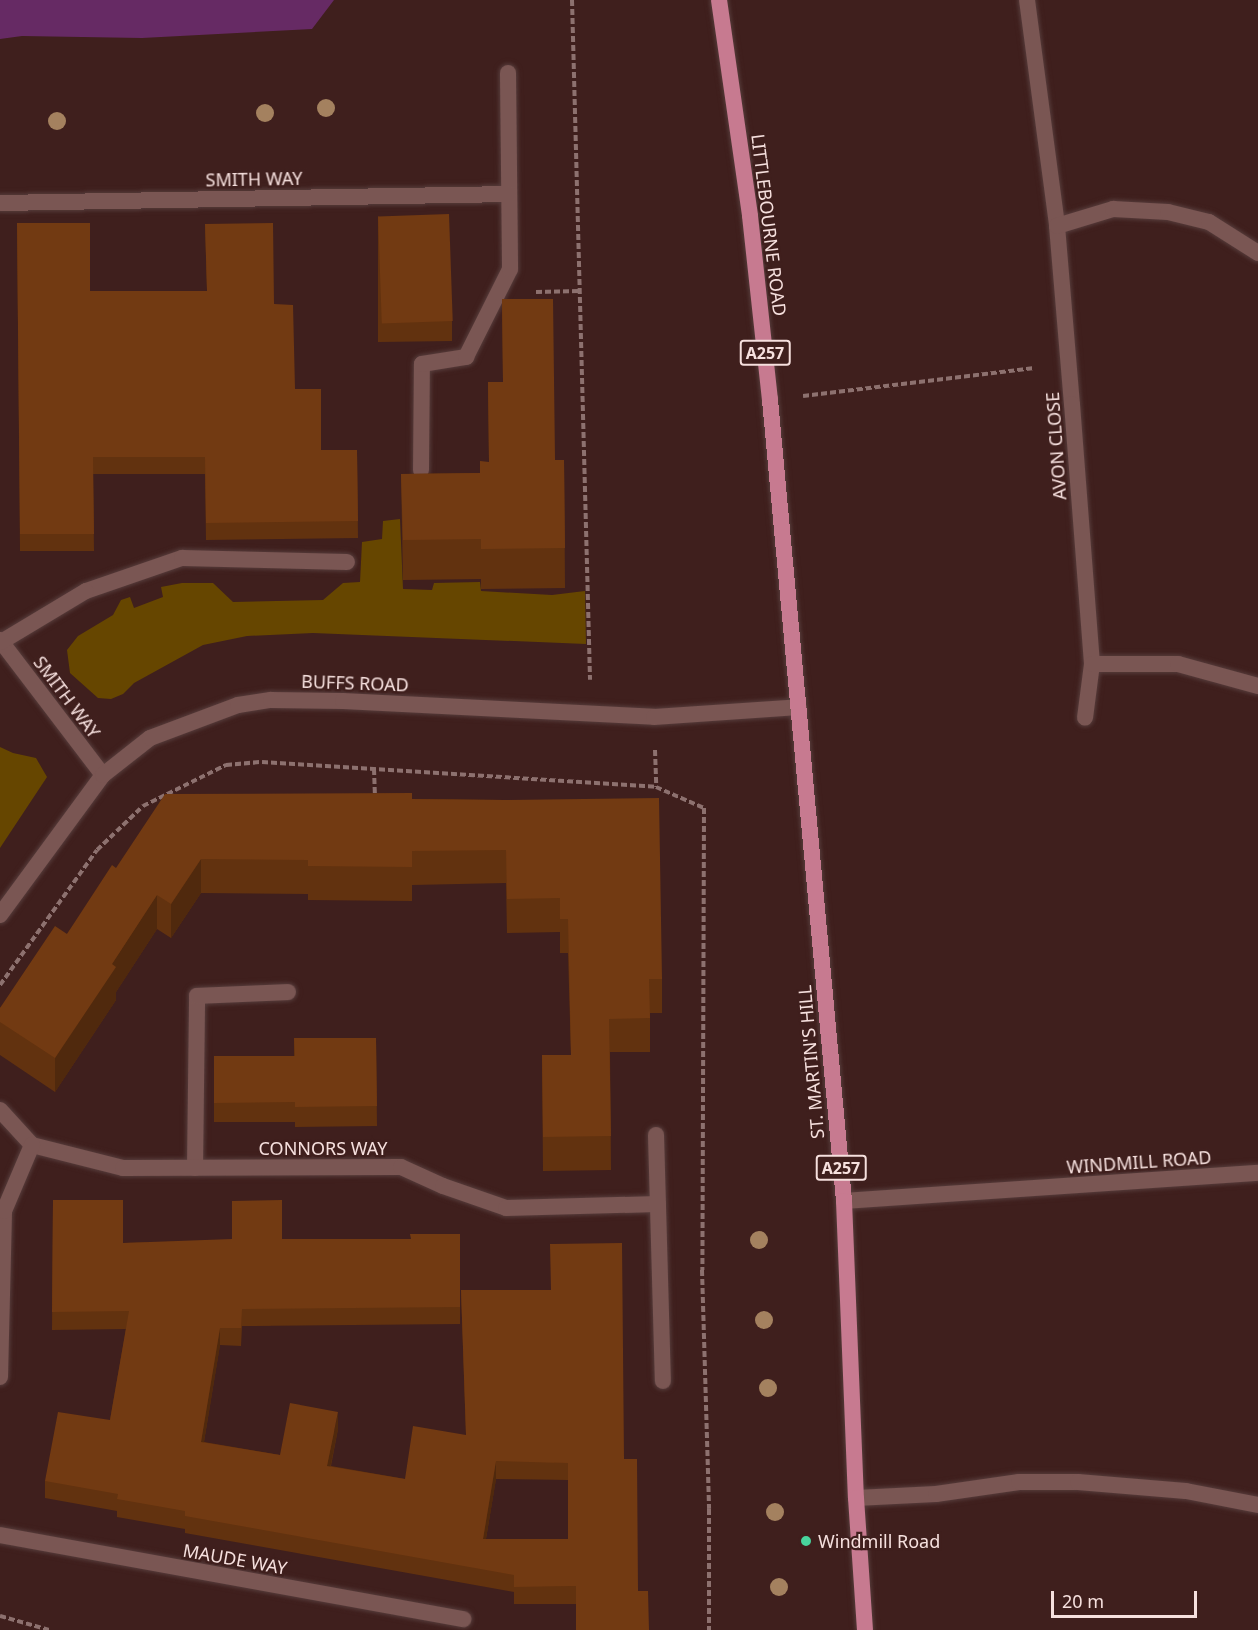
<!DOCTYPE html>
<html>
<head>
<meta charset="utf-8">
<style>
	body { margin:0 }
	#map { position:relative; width:1258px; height:1630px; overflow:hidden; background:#3f1f1d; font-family:"Noto Sans",sans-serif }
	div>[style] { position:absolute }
	.green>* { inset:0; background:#664600 }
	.water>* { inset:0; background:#662a64 }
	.path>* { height:4px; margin-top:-2px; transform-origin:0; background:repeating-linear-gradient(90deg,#8d716f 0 6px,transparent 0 9px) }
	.roads { filter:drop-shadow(0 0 2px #563c3b) drop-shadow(0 0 2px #563c3b) }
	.service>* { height:16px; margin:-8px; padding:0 8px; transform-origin:8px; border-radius:8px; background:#7a5653 }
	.minor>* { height:16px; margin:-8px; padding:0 8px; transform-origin:8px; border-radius:8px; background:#7a5653 }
	.primary>* { height:16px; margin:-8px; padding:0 8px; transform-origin:8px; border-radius:8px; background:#c77a90 }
	.trees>* { width:18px; height:18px; margin:-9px; border-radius:50%; background:#a4815f }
	.wall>* { inset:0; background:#62320f }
	.shaded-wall>* { inset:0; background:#50290d }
	.building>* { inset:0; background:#723a12; transform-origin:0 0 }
	.dots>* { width:16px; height:16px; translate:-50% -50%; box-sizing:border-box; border:3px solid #3f1f1d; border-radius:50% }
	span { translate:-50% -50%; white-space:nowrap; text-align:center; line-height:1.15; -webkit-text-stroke:4.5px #3f1f1d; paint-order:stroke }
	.shield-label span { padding:2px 4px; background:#3f1f1d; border:2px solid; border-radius:4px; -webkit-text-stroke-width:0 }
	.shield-label { font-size:16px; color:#f6e0de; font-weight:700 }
	.street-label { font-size:18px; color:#f6e0de }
	.poi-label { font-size:18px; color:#f6e0de }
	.left { translate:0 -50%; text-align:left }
	.scale { position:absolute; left:1051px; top:1591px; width:146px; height:27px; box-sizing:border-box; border:3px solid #f6e0de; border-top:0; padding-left:8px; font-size:18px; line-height:21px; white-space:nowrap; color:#f6e0de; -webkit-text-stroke:4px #3f1f1d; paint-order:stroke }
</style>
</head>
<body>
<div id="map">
	<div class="green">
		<i style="clip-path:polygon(400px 519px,403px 589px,432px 590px,434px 583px,480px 582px,481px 591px,552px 595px,585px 591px,586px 644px,313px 633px,247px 636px,203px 645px,134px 683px,123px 694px,111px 699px,98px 698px,70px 673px,67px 650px,78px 636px,113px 615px,121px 600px,130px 597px,134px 608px,163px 597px,161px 587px,182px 583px,213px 583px,233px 602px,323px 600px,343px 583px,360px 582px,362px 542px,382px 539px,383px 521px)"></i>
		<i style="clip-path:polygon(0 747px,13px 753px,36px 758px,47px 777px,0 848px)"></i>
	</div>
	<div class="water">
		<i style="clip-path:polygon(0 0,334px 0,312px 29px,142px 38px,22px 36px,0 39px)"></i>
	</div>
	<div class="path">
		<i style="left:572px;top:0;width:680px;rotate:88.48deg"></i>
		<i style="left:536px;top:292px;width:44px;rotate:-1.3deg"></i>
		<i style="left:803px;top:396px;width:233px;rotate:-6.9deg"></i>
		<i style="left:655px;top:750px;width:37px;rotate:88deg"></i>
		<i style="left:656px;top:787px;width:52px;rotate:23.6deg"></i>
		<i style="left:704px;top:808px;width:462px;rotate:90.2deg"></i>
		<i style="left:702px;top:1270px;width:239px;rotate:88.3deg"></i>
		<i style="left:709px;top:1509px;width:121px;rotate:90deg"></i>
		<i style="left:374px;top:769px;width:29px;rotate:88deg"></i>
		<i style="left:0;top:985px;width:166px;rotate:-54.3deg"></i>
		<i style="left:97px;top:850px;width:64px;rotate:-43.7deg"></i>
		<i style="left:143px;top:806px;width:93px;rotate:-26.3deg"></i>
		<i style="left:226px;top:765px;width:36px;rotate:-5deg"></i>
		<i style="left:262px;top:762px;width:395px;rotate:3.6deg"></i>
		<i style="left:0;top:1616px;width:51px;rotate:15.9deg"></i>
	</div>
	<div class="roads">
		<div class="service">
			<i style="left:421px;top:470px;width:106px;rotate:-89.5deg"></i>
			<i style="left:422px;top:364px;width:45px;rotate:-9deg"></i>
			<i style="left:466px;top:357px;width:98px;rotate:-63.4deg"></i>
			<i style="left:86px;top:591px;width:102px;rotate:-19deg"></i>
			<i style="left:182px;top:558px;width:165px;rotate:1.4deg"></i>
			<i style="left:195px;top:1168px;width:172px;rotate:-89.3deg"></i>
			<i style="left:197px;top:996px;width:91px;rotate:-2.5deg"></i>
			<i style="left:856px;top:1498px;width:80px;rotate:-2.9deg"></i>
			<i style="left:936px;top:1494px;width:84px;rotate:-8.2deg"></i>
			<i style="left:1019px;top:1482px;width:59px"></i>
			<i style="left:1078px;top:1482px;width:108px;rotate:4.8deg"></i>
			<i style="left:1186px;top:1491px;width:73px;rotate:11deg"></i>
		</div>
		<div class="minor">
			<i style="left:1027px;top:0;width:228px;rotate:82.4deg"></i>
			<i style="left:1057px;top:226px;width:179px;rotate:85.2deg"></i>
			<i style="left:1072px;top:404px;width:261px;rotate:85.6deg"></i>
			<i style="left:1092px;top:664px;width:54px;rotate:97.4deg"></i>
			<i style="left:508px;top:73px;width:196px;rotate:89.4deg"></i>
			<i style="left:0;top:203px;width:509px;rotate:-1.01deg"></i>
			<i style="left:1057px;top:226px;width:59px;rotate:-16.9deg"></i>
			<i style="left:1113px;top:209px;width:55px;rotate:3.1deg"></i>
			<i style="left:1168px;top:212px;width:42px;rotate:13.7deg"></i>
			<i style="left:1209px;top:222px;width:58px;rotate:32.3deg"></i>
			<i style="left:0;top:640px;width:170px;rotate:52.7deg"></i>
			<i style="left:1px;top:642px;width:99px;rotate:-31deg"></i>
			<i style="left:1092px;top:664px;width:86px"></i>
			<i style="left:1178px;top:664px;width:83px;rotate:15.4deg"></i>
			<i style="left:0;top:915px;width:174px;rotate:-53.7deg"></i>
			<i style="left:103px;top:775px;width:60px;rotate:-38.2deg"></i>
			<i style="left:150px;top:738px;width:94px;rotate:-20.6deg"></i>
			<i style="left:238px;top:705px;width:33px;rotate:-9deg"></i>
			<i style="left:271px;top:700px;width:72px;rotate:0.8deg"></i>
			<i style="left:343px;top:701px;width:311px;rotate:2.9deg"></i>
			<i style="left:654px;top:717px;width:145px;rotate:-3.9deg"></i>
			<i style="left:0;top:1110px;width:47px;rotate:47.6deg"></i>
			<i style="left:32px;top:1145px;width:94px;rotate:14.2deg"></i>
			<i style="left:123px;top:1168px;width:278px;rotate:-0.2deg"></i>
			<i style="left:401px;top:1167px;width:46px;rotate:24.3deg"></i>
			<i style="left:443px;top:1186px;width:67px;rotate:19.2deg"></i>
			<i style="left:506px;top:1208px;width:152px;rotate:-1.5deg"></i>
			<i style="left:656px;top:1135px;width:246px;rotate:88.4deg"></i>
			<i style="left:844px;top:1201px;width:415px;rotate:-3.9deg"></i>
			<i style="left:0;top:1377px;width:166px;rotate:-88.6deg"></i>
			<i style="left:4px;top:1211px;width:72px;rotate:-67deg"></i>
			<i style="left:0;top:1535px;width:471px;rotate:10.3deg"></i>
		</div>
		<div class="primary">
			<i style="left:719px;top:0;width:218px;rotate:81.8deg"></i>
			<i style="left:750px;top:216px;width:185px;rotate:83.8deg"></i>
			<i style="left:770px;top:400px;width:804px;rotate:84.72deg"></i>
			<i style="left:844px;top:1201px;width:297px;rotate:87.7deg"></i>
			<i style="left:856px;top:1498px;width:132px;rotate:86.1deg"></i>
		</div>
	</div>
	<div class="trees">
		<i style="left:326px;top:108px"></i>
		<i style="left:265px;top:113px"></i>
		<i style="left:57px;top:121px"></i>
		<i style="left:759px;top:1240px"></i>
		<i style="left:764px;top:1320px"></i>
		<i style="left:768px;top:1388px"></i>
		<i style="left:775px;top:1512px"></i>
		<i style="left:779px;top:1587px"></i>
	</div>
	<div class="wall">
		<i style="clip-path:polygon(378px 216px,452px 321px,452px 341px,378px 342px)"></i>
		<i style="clip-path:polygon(17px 223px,90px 291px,207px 291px,205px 224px,274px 304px,295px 389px,321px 450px,357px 450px,358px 538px,206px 540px,205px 474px,93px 474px,94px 551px,20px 551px)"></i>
		<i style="clip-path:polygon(502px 299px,555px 460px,564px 460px,565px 588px,481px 589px,481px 579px,403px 580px,401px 474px,480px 473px,489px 462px,488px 382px,503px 382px)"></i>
		<i style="clip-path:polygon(412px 799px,506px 800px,662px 979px,662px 1013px,650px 1013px,650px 1052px,610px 1052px,611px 1170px,543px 1171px,542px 1055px,571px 1055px,568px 953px,560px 953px,560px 932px,507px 933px,506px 883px,412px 885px,412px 901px,308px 900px,308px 894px,201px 893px,171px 938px,157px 929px,116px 992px,116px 1000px,55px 1092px,0 1055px,0 1008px,67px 934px,116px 868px)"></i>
		<i style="clip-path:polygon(294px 1038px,376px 1038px,377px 1126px,295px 1127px,295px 1122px,214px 1122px,214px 1056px,294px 1056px)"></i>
		<i style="clip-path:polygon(evenodd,53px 1200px,123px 1243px,282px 1239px,411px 1239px,460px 1234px,460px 1324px,242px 1326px,241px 1346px,220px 1345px,204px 1442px,280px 1455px,338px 1429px,331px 1466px,405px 1479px,466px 1435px,461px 1290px,551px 1290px,622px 1243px,576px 1604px,514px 1604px,514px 1592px,185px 1533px,185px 1529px,117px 1517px,117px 1511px,45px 1498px,45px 1481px,110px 1420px,126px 1329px,52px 1330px,53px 1200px,496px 1479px,568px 1480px,568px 1539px,486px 1539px,496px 1479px)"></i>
	</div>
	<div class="shaded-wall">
		<i style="clip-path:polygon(201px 859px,201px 893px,171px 938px,171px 904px)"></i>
		<i style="clip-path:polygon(157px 895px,157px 929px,116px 992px,116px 1000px,55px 1092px,55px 1058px,112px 964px)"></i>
		<i style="clip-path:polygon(220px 1328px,220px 1345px,201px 1459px,201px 1442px)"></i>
		<i style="clip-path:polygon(338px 1412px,338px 1429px,327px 1483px,327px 1466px)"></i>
		<i style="clip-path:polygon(496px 1461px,496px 1479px,483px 1556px,483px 1539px)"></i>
	</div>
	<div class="building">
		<i style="left:449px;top:214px;width:107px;height:71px;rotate:88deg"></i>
		<i style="clip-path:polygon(17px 223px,90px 223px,90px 291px,207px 291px,205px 224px,273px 223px,274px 304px,293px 305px,295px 389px,321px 389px,321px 450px,357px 450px,358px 521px,206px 523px,205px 457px,93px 457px,94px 534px,20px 534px)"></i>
		<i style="clip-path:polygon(502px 299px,553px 299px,555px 460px,564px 460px,565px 548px,481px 549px,481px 539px,403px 540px,401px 474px,480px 473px,480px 461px,489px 462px,488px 382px,503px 382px)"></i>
		<i style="clip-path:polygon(412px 793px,412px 799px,506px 800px,659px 798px,662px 979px,649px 979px,650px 1018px,609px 1019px,611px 1136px,543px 1137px,542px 1055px,571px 1055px,568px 919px,560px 919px,560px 898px,507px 899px,506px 850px,412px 851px,412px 867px,308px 866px,308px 860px,201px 859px,171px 904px,157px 895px,112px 964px,116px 967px,55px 1058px,0 1022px,0 1008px,55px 926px,67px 934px,112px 865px,116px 868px,165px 794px)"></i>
		<i style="clip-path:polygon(294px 1038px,376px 1038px,377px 1106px,295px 1107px,295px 1102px,214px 1103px,214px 1056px,295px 1056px)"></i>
		<i style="clip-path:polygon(evenodd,53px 1200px,123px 1200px,123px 1243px,232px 1239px,232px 1201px,282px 1200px,282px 1239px,411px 1239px,410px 1234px,460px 1234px,460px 1307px,242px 1309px,241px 1328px,220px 1328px,201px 1442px,280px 1455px,290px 1403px,338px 1412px,327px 1466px,405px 1479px,413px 1426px,466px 1435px,461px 1290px,551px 1290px,550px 1244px,622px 1243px,624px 1459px,637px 1459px,638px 1591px,648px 1591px,649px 1630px,576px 1630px,576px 1586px,514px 1587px,514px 1575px,185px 1516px,185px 1511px,117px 1499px,118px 1494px,45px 1481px,58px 1412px,110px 1420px,129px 1311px,52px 1312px,53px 1200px,496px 1461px,568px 1463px,568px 1539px,483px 1539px,496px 1461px)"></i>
	</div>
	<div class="dots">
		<i style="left:806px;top:1541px;background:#48d49d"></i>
	</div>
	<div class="shield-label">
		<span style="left:765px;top:353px">A257</span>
		<span style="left:841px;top:1168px">A257</span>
	</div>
	<div class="street-label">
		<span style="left:254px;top:179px;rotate:-1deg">SMITH WAY</span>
		<span style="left:769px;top:225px;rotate:83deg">LITTLEBOURNE ROAD</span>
		<span style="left:1056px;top:446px;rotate:-94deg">AVON CLOSE</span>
		<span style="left:355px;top:683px;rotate:2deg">BUFFS ROAD</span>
		<span style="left:67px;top:697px;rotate:53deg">SMITH WAY</span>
		<span style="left:811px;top:1062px;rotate:-95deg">ST. MARTIN'S HILL</span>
		<span style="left:323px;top:1148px">CONNORS WAY</span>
		<span style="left:1139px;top:1162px;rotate:-4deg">WINDMILL ROAD</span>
		<span style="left:235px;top:1559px;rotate:10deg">MAUDE WAY</span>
	</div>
	<div class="poi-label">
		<span class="left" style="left:818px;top:1541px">Windmill Road</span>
	</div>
	<div class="scale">20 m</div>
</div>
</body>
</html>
